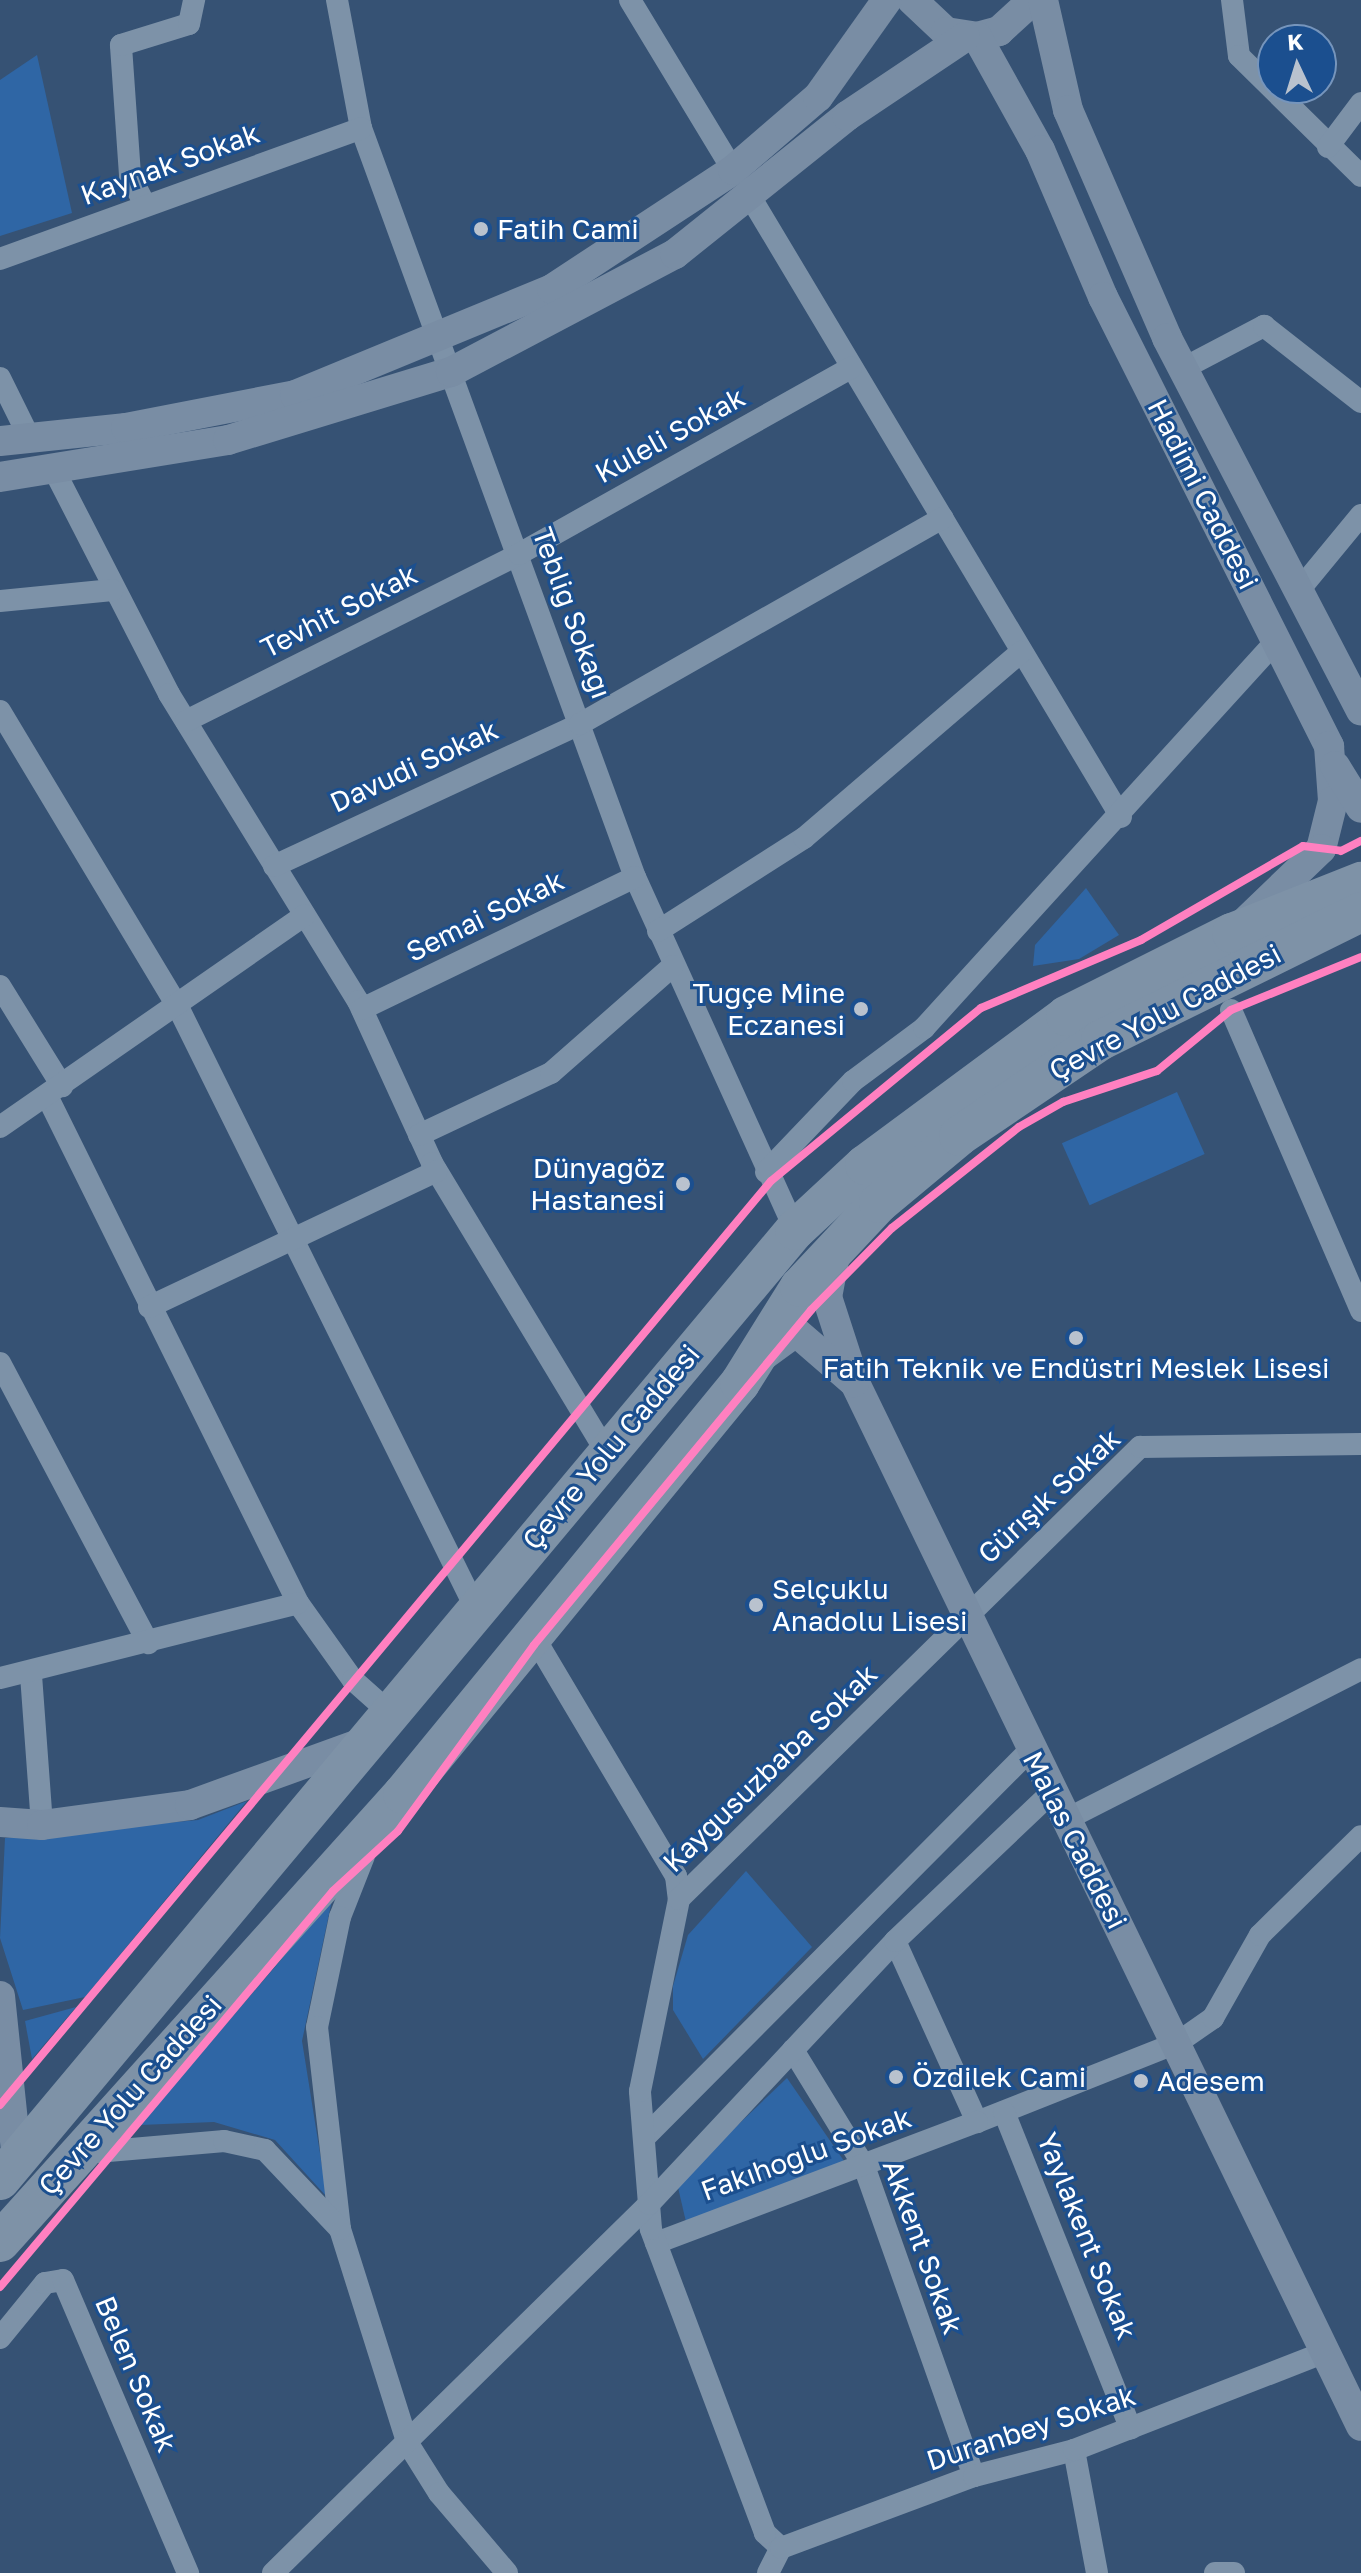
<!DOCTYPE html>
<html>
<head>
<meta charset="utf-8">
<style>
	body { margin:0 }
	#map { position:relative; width:1361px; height:2573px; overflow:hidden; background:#365274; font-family:"Golos Text",sans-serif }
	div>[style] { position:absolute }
	.green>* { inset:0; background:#2f66a5; transform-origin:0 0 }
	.street>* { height:22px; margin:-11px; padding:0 11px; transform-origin:11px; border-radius:11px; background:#7d92a8 }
	.secondary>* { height:30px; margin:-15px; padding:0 15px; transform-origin:15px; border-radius:15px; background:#798da4 }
	.highway>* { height:40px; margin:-20px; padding:0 20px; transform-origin:20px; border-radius:20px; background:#7e92a7 }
	.cycleway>* { height:8px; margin:-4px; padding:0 4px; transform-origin:4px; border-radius:4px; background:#ff80c0 }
	.dots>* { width:22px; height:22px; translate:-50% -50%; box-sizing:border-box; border:4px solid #1b4f8f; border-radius:50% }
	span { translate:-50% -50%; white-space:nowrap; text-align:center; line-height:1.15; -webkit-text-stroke:6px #1b4f8f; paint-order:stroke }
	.street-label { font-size:28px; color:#fff }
	.poi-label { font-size:28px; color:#fff }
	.left { translate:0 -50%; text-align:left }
	.right { translate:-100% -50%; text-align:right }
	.north { position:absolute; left:1257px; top:24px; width:80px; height:80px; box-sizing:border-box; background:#1b4f8f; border:2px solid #7695bc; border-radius:50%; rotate:356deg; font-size:22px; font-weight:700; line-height:32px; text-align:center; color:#fff }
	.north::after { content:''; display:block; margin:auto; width:28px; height:36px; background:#b9c2ce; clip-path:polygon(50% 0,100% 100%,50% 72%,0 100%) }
</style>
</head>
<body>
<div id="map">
	<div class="green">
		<i style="clip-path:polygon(37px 55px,72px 213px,0 236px,0 80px)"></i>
		<i style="clip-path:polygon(1086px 888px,1119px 935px,1079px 959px,1033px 966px,1035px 945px)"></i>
		<i style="left:1177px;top:1092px;width:68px;height:126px;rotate:66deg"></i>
		<i style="clip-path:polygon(247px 1801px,85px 1997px,23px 2010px,0 1938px,5px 1838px,198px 1820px)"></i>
		<i style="clip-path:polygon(746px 1871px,812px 1947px,703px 2059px,673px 2010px,673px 1986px,688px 1935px)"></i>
		<i style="clip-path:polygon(332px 1900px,302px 2041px,327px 2197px,275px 2140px,214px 2122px,140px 2125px)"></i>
		<i style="clip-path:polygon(76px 2007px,32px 2059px,25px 2021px)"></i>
		<i style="clip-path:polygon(787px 2078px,844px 2161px,686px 2222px,677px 2183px)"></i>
	</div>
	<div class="street">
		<i style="left:337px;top:0;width:130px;rotate:79.4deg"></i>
		<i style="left:361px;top:128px;width:798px;rotate:69.91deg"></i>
		<i style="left:635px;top:877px;width:388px;rotate:65.6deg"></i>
		<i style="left:630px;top:0;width:199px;rotate:58.8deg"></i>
		<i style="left:1232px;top:0;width:56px;rotate:82.9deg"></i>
		<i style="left:1239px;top:56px;width:171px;rotate:44.5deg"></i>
		<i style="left:1328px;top:147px;width:55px;rotate:-53.1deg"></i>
		<i style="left:751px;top:198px;width:721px;rotate:59.13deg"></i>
		<i style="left:144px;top:203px;width:31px;rotate:-117deg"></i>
		<i style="left:130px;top:175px;width:130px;rotate:-94deg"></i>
		<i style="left:121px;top:45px;width:71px;rotate:-17.2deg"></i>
		<i style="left:189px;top:24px;width:25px;rotate:-78deg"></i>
		<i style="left:0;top:259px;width:384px;rotate:-19.9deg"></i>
		<i style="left:1182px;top:369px;width:93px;rotate:-27.7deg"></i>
		<i style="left:1264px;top:326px;width:123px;rotate:38.1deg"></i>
		<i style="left:0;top:378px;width:66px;rotate:63.8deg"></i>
		<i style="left:53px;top:468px;width:254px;rotate:62.8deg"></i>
		<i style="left:169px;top:694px;width:361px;rotate:58.4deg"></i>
		<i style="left:358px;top:1001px;width:178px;rotate:65.4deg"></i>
		<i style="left:432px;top:1163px;width:335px;rotate:58.9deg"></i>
		<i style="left:1300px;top:589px;width:96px;rotate:-50.5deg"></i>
		<i style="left:0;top:601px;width:113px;rotate:-5.6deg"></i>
		<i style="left:0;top:711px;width:343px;rotate:59deg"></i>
		<i style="left:177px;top:1005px;width:674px;rotate:63.66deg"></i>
		<i style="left:186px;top:721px;width:373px;rotate:-26.6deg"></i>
		<i style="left:519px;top:554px;width:381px;rotate:-29.3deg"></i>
		<i style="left:274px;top:866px;width:337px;rotate:-24.9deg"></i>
		<i style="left:580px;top:724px;width:417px;rotate:-29.6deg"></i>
		<i style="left:658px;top:931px;width:173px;rotate:-32.5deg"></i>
		<i style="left:804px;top:838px;width:286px;rotate:-40.6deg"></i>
		<i style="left:0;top:986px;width:118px;rotate:58.2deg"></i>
		<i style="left:362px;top:1009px;width:303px;rotate:-25.8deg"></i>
		<i style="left:1231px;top:1010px;width:328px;rotate:66.6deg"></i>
		<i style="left:47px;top:1096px;width:566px;rotate:63.66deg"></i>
		<i style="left:298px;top:1603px;width:95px;rotate:54.5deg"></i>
		<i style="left:353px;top:1680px;width:50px;rotate:41.7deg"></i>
		<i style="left:0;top:1127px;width:371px;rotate:-34.8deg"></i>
		<i style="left:419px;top:1135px;width:146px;rotate:-25.2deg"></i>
		<i style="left:551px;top:1073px;width:162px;rotate:-41.3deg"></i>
		<i style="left:766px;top:1172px;width:126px;rotate:-46.3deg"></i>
		<i style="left:853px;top:1081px;width:89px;rotate:-36.7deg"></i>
		<i style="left:924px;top:1028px;width:525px;rotate:-47.7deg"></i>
		<i style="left:149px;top:1307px;width:318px;rotate:-25.3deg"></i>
		<i style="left:0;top:1363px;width:317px;rotate:62.1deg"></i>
		<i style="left:531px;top:1632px;width:284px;rotate:59.3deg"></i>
		<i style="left:676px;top:1876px;width:23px;rotate:83deg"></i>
		<i style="left:31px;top:1675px;width:150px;rotate:85.8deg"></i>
		<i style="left:0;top:1678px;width:307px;rotate:-14.1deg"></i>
		<i style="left:1065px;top:1820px;width:332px;rotate:-27deg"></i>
		<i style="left:364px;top:1856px;width:66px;rotate:111.5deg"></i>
		<i style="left:340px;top:1917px;width:112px;rotate:101.8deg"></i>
		<i style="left:317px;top:2027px;width:203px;rotate:83.5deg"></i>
		<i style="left:340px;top:2229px;width:223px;rotate:72.5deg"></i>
		<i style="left:407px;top:2442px;width:60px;rotate:57.9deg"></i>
		<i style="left:439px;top:2493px;width:105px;rotate:49.6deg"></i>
		<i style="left:895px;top:1941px;width:199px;rotate:65.6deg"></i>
		<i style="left:977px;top:2122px;width:215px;rotate:-21.6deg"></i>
		<i style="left:1177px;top:2043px;width:44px;rotate:-34.8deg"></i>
		<i style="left:1213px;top:2018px;width:95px;rotate:-60.5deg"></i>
		<i style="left:1260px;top:1935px;width:141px;rotate:-44.4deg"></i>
		<i style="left:793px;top:2050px;width:136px;rotate:58.5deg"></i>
		<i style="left:864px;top:2166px;width:329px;rotate:70.5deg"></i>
		<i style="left:1004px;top:2112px;width:341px;rotate:68.2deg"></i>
		<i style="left:644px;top:2138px;width:547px;rotate:-45.15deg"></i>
		<i style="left:85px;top:2153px;width:140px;rotate:-4.9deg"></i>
		<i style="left:224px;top:2141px;width:42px;rotate:12.4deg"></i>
		<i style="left:265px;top:2150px;width:109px;rotate:46.5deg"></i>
		<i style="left:656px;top:2243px;width:343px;rotate:-20.7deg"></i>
		<i style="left:0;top:2338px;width:71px;rotate:-50.7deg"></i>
		<i style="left:45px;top:2283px;width:18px;rotate:-9deg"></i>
		<i style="left:63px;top:2280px;width:319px;rotate:66.9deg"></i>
		<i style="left:1074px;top:2450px;width:125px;rotate:79.4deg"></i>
		<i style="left:781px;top:2548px;width:22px;rotate:-137deg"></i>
		<i style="left:765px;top:2533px;width:325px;rotate:-110.6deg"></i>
		<i style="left:651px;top:2229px;width:138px;rotate:-94.6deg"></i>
		<i style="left:640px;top:2091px;width:196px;rotate:-78.5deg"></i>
		<i style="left:679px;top:1899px;width:646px;rotate:-44.44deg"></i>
		<i style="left:1140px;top:1447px;width:221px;rotate:-0.8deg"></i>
		<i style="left:273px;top:2573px;width:527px;rotate:-44.46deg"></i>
		<i style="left:649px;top:2204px;width:360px;rotate:-46.9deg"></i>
		<i style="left:895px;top:1941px;width:215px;rotate:-43.5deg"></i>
		<i style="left:768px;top:2573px;width:28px;rotate:-63deg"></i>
		<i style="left:781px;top:2548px;width:206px;rotate:-20.5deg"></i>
		<i style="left:974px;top:2476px;width:103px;rotate:-14.6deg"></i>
		<i style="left:1074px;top:2450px;width:269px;rotate:-21.3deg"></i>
		<i style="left:1215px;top:2573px;width:19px"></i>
	</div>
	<div class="secondary">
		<i style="left:912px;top:0;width:47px;rotate:43.3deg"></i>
		<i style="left:946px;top:32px;width:31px;rotate:9deg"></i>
		<i style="left:977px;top:37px;width:23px;rotate:-15deg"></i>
		<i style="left:999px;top:31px;width:46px;rotate:-42.4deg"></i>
		<i style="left:1043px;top:0;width:113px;rotate:77.2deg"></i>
		<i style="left:1068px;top:110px;width:249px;rotate:66.5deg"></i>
		<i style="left:1167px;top:338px;width:420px;rotate:62.5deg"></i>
		<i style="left:977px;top:37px;width:129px;rotate:60.9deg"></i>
		<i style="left:1040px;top:150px;width:160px;rotate:66.8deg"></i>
		<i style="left:1103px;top:297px;width:503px;rotate:63.28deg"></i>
		<i style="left:1329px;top:746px;width:55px;rotate:85.8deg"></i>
		<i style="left:1333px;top:801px;width:49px;rotate:104deg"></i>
		<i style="left:1321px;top:849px;width:104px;rotate:136.2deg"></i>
		<i style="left:0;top:441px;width:127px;rotate:-5.9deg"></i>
		<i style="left:126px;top:428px;width:172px;rotate:-11deg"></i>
		<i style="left:295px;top:395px;width:278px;rotate:-22.4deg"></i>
		<i style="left:552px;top:289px;width:217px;rotate:-33.3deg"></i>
		<i style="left:733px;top:170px;width:112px;rotate:-40.7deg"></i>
		<i style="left:818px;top:97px;width:119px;rotate:-54.6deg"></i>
		<i style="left:0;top:477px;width:231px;rotate:-9.2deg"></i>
		<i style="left:228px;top:440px;width:233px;rotate:-17deg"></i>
		<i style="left:451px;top:372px;width:253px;rotate:-27.8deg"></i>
		<i style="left:675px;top:254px;width:221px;rotate:-38.7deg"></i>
		<i style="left:847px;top:116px;width:142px;rotate:-33.8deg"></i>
		<i style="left:1335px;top:766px;width:49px;rotate:58.2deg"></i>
		<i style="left:836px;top:1250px;width:48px;rotate:100.8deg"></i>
		<i style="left:827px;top:1297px;width:90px;rotate:72deg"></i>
		<i style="left:855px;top:1383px;width:1159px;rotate:64.12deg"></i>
		<i style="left:764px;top:1355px;width:39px;rotate:-36deg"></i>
		<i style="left:796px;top:1332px;width:77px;rotate:40.8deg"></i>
		<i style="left:0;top:1822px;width:42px;rotate:4.1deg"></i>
		<i style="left:42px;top:1825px;width:149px;rotate:-7.7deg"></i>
		<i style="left:190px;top:1805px;width:185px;rotate:-19.9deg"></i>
		<i style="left:0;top:1996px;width:166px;rotate:84.1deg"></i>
	</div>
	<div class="highway">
		<i style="left:0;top:2180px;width:1239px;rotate:-50.08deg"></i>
		<i style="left:795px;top:1230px;width:96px;rotate:-42.9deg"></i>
		<i style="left:865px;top:1165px;width:250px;rotate:-36.5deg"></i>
		<i style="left:1066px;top:1016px;width:186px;rotate:-26.6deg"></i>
		<i style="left:1232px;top:933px;width:139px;rotate:-21.6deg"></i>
		<i style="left:0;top:2242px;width:603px;rotate:-48.03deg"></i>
		<i style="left:403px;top:1794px;width:531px;rotate:-50.65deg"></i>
		<i style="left:740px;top:1383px;width:113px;rotate:-58deg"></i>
		<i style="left:800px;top:1287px;width:115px;rotate:-46.8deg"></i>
		<i style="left:879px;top:1203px;width:104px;rotate:-39.9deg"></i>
		<i style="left:959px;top:1136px;width:171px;rotate:-34.1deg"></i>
		<i style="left:1101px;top:1040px;width:290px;rotate:-26.2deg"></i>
	</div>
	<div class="cycleway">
		<i style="left:0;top:2105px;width:1203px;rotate:-50.16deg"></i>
		<i style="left:771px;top:1181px;width:272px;rotate:-39.5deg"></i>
		<i style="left:981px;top:1008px;width:174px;rotate:-23deg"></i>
		<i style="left:1141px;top:940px;width:187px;rotate:-30.1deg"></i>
		<i style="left:1303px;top:846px;width:38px;rotate:7deg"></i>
		<i style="left:1341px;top:851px;width:22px;rotate:-27deg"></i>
		<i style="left:0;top:2287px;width:517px;rotate:-49.94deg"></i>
		<i style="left:333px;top:1891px;width:88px;rotate:-42.7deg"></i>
		<i style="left:398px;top:1831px;width:230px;rotate:-53.8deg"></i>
		<i style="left:534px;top:1645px;width:435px;rotate:-50.4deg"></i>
		<i style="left:811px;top:1310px;width:115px;rotate:-45.4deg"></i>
		<i style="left:892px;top:1228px;width:162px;rotate:-38.5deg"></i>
		<i style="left:1019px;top:1127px;width:51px;rotate:-29.6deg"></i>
		<i style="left:1063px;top:1102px;width:99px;rotate:-18.3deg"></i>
		<i style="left:1157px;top:1071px;width:96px;rotate:-39.5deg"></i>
		<i style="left:1231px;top:1010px;width:140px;rotate:-22.2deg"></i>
	</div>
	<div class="dots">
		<i style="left:481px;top:229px;background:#b9c2ce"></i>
		<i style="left:861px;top:1009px;background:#b9c2ce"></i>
		<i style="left:683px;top:1184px;background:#b9c2ce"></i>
		<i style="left:1076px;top:1338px;background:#b9c2ce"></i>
		<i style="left:756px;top:1605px;background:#b9c2ce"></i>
		<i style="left:896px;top:2077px;background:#b9c2ce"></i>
		<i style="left:1141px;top:2081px;background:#b9c2ce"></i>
	</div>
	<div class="street-label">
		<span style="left:170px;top:164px;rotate:-20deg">Kaynak Sokak</span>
		<span style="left:670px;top:435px;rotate:-29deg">Kuleli Sokak</span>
		<span style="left:1203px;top:494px;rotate:63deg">Hadimi Caddesi</span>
		<span style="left:339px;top:611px;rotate:-27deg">Tevhit Sokak</span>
		<span style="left:572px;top:613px;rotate:70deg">Tebliğ Sokağı</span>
		<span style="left:414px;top:766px;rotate:-25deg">Davudi Sokak</span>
		<span style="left:485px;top:916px;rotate:-26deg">Semai Sokak</span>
		<span style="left:1165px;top:1012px;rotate:-28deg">Çevre Yolu Caddesi</span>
		<span style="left:611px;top:1447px;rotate:-50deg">Çevre Yolu Caddesi</span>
		<span style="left:1049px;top:1496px;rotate:-43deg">Gürışık Sokak</span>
		<span style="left:770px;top:1768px;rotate:-44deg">Kaygusuzbaba Sokak</span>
		<span style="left:1075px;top:1840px;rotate:63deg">Malas Caddesi</span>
		<span style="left:130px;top:2095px;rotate:-48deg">Çevre Yolu Caddesi</span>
		<span style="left:806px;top:2154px;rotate:-20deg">Fakıhoğlu Sokak</span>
		<span style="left:1087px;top:2236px;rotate:68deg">Yaylakent Sokak</span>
		<span style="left:923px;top:2247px;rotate:70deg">Akkent Sokak</span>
		<span style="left:136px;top:2374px;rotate:67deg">Belen Sokak</span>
		<span style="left:1031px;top:2428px;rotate:-18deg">Duranbey Sokak</span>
	</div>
	<div class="poi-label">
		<span class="left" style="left:497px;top:229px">Fatih Cami</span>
		<span class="right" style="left:845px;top:1009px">Tuğçe Mine<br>Eczanesi</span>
		<span class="right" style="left:665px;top:1184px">Dünyagöz<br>Hastanesi</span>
		<span style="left:1076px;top:1368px">Fatih Teknik ve Endüstri Meslek Lisesi</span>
		<span class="left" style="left:772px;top:1605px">Selçuklu<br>Anadolu Lisesi</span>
		<span class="left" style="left:912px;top:2077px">Özdilek Cami</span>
		<span class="left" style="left:1157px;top:2081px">Adesem</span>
	</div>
	<div class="north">K</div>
</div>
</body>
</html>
